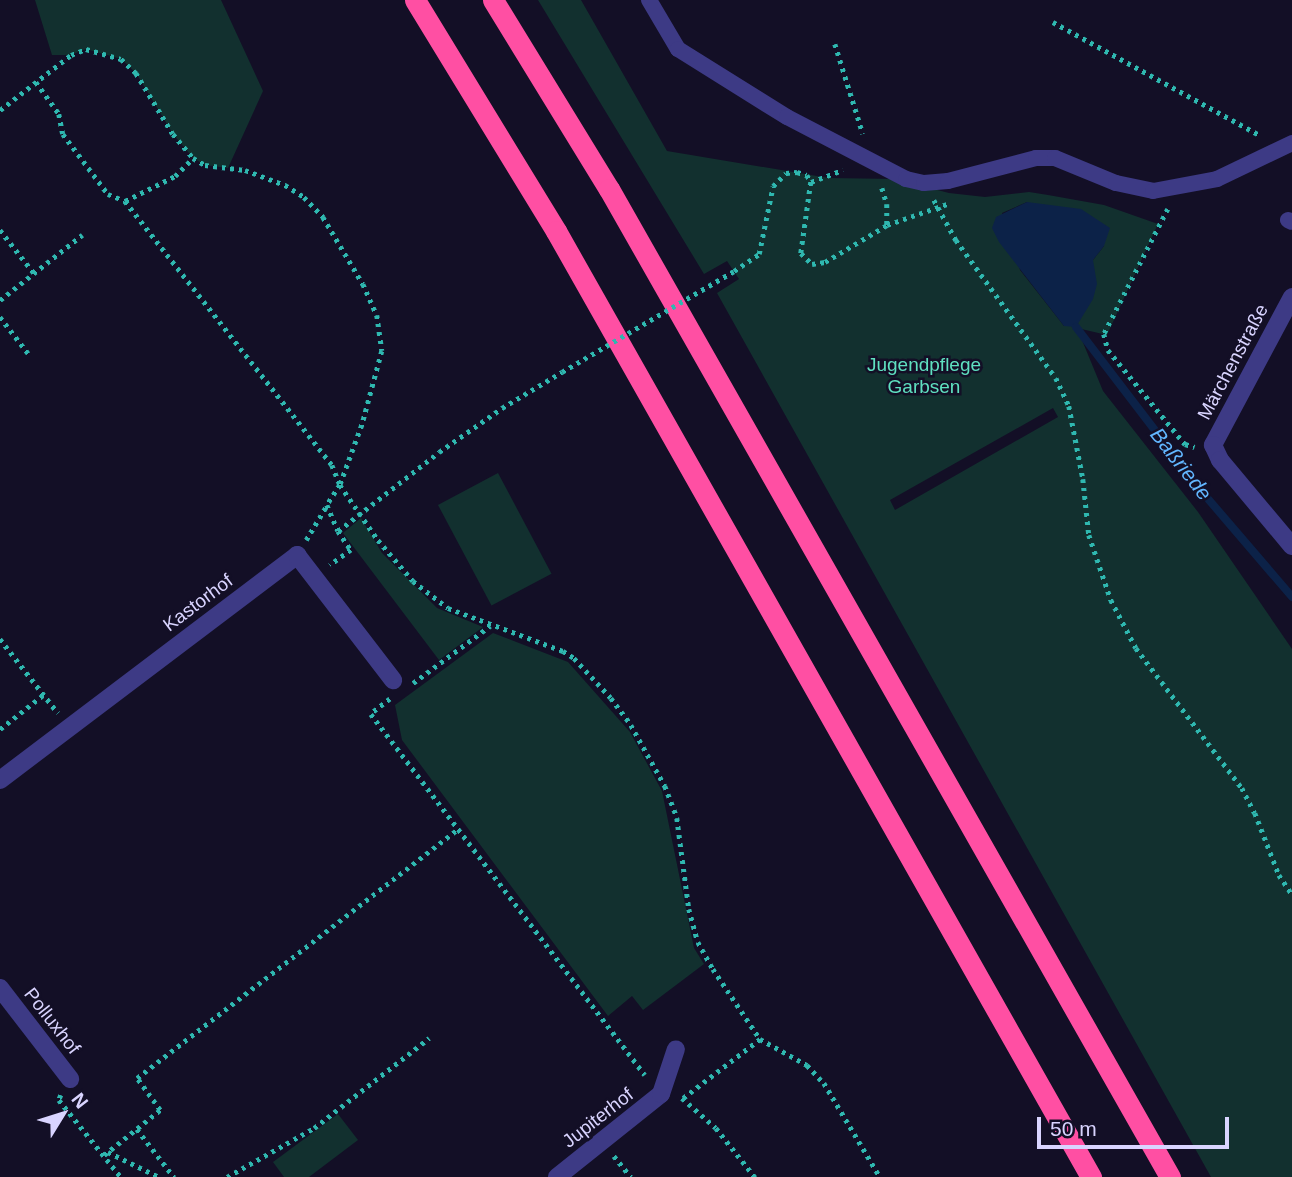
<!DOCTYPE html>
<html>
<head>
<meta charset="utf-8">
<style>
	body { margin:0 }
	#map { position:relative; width:1292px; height:1177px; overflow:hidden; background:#130f26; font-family:Helvetica,sans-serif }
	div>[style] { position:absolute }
	.green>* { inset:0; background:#12302f; transform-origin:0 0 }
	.water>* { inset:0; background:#0c2248 }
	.stream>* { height:8px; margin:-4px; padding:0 4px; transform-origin:4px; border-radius:4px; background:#0c2248 }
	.path>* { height:4.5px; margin-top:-2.25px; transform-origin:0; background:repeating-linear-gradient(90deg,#2fb8b0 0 3.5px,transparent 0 8.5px) }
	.lane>* { height:16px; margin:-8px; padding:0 8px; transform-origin:8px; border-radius:8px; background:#3d3a85 }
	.street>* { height:18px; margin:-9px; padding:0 9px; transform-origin:9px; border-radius:9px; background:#3d3a85 }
	.highway>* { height:21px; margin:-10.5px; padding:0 10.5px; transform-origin:10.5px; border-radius:10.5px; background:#ff4fa3 }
	.path-bridge>* { height:4.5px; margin-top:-2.25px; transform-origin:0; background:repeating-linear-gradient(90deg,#2fb8b0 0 3.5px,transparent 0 8.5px) }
	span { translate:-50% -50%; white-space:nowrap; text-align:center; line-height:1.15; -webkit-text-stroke:5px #130f26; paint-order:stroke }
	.street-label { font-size:19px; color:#d9d4ff }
	.park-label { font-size:19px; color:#5fe0c0 }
	.water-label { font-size:21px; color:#62b6ff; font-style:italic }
	.north { position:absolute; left:28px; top:1079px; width:70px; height:70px; -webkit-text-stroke:5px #130f26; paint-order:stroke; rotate:52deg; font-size:19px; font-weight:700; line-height:28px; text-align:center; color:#d9d4ff }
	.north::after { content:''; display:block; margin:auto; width:24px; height:32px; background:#d9d4ff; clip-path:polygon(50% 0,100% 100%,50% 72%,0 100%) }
	.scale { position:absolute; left:1037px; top:1117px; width:192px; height:32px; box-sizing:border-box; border:4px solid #d9d4ff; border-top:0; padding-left:9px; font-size:21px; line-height:24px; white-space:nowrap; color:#d9d4ff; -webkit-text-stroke:5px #130f26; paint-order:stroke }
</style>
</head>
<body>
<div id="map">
	<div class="green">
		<i style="clip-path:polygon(35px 0,221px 0,263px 91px,228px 168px,205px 165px,193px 158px,173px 134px,136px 73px,121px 59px,86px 49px,71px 55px,52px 55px)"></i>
		<i style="clip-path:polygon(evenodd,538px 0,581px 0,667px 151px,829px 178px,895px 179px,949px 193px,985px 197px,1029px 192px,1048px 195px,1104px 205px,1158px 224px,1107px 335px,1077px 328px,1103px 391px,1198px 512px,1292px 649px,1292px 1177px,1211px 1177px,717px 293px,739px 279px,727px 261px,704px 274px,538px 0,1027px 202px,1104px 246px,1093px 260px,1064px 326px,1020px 270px,1002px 213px,1027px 202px,538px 0,1053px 408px,1058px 417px,895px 510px,890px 500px,1053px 408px)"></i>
		<i style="left:498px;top:473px;width:114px;height:68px;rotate:62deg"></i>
		<i style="clip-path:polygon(361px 518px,382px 553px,437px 608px,483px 627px,439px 660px,343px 533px)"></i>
		<i style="clip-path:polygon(493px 633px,568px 662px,630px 732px,662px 791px,694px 948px,704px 964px,643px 1010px,632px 996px,608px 1016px,402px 740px,395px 705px)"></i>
		<i style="clip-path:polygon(338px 1114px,358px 1140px,309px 1177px,284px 1177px,273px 1162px)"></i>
	</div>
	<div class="water">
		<i style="clip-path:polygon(1027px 202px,1081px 209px,1110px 228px,1104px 246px,1093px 260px,1097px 284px,1093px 299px,1076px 327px,1064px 326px,999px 242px,992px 228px,996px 217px)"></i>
	</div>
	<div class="stream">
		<i style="left:1076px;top:327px;width:209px;rotate:52.6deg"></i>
		<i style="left:1203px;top:493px;width:137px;rotate:49.4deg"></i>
	</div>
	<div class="path">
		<i style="left:1053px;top:22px;width:237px;rotate:28.7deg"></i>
		<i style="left:835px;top:44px;width:94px;rotate:72.7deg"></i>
		<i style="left:36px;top:82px;width:39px;rotate:54deg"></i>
		<i style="left:59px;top:114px;width:20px;rotate:79deg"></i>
		<i style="left:63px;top:134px;width:75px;rotate:53.1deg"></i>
		<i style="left:108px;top:194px;width:18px;rotate:22deg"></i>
		<i style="left:125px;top:201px;width:335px;rotate:51.9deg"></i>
		<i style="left:332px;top:465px;width:22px;rotate:68deg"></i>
		<i style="left:340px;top:485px;width:67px;rotate:55.4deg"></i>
		<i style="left:378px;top:540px;width:54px;rotate:49.5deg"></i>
		<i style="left:413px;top:581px;width:44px;rotate:37.6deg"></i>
		<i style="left:448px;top:608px;width:123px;rotate:20.5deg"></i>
		<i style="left:563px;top:651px;width:13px;rotate:32deg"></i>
		<i style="left:574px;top:658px;width:54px;rotate:47.2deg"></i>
		<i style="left:611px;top:698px;width:34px;rotate:53deg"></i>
		<i style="left:631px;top:725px;width:70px;rotate:60.9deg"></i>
		<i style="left:665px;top:786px;width:34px;rotate:69deg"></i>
		<i style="left:677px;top:818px;width:92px;rotate:82.5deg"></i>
		<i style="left:689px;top:909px;width:34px;rotate:75deg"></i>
		<i style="left:698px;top:942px;width:31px;rotate:61deg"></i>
		<i style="left:713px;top:969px;width:84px;rotate:56.1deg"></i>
		<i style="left:760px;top:1039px;width:54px;rotate:29deg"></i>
		<i style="left:807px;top:1065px;width:25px;rotate:47deg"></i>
		<i style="left:824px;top:1083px;width:109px;rotate:59.2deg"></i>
		<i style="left:0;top:110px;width:90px;rotate:-37.8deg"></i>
		<i style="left:71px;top:55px;width:16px;rotate:-22deg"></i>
		<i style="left:86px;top:49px;width:36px;rotate:16deg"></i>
		<i style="left:121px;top:59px;width:21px;rotate:43deg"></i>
		<i style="left:136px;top:73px;width:71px;rotate:58.8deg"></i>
		<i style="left:173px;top:134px;width:31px;rotate:50deg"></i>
		<i style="left:193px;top:158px;width:14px;rotate:30deg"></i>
		<i style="left:205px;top:165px;width:40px;rotate:7.1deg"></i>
		<i style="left:245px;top:170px;width:43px;rotate:20.6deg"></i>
		<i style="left:285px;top:185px;width:22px;rotate:32deg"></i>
		<i style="left:304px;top:197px;width:28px;rotate:46deg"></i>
		<i style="left:323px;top:217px;width:78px;rotate:59.2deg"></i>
		<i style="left:363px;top:284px;width:34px;rotate:66deg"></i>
		<i style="left:377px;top:315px;width:36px;rotate:82deg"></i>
		<i style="left:382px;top:351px;width:77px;rotate:105.1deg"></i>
		<i style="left:362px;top:425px;width:64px;rotate:110.1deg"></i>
		<i style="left:340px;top:485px;width:24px;rotate:123deg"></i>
		<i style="left:811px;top:182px;width:34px;rotate:-21deg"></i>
		<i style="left:882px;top:188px;width:17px;rotate:73deg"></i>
		<i style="left:887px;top:204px;width:21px;rotate:90deg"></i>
		<i style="left:934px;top:200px;width:46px;rotate:61.2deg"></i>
		<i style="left:956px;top:240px;width:170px;rotate:54.1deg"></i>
		<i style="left:1056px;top:378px;width:31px;rotate:65deg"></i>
		<i style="left:1069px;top:406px;width:74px;rotate:79.1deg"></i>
		<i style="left:1083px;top:479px;width:56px;rotate:83.9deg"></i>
		<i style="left:1089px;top:535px;width:69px;rotate:71.3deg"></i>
		<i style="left:1111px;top:600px;width:54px;rotate:62.5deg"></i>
		<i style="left:1136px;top:648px;width:176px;rotate:52.9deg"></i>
		<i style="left:1242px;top:788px;width:28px;rotate:63deg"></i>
		<i style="left:1255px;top:813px;width:66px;rotate:68.8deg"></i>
		<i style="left:1279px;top:875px;width:23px;rotate:56deg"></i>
		<i style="left:125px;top:201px;width:56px;rotate:-26.6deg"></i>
		<i style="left:175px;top:176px;width:25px;rotate:-45deg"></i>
		<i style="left:1168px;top:209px;width:140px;rotate:117.1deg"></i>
		<i style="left:1104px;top:334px;width:16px;rotate:76deg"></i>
		<i style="left:1108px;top:350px;width:122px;rotate:50.7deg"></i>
		<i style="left:1185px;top:444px;width:10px;rotate:17deg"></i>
		<i style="left:0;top:230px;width:55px;rotate:51.7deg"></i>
		<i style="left:734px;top:271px;width:30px;rotate:-34deg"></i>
		<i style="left:759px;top:254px;width:69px;rotate:-78.4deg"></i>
		<i style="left:773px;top:186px;width:18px;rotate:-45deg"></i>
		<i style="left:786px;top:173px;width:11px;rotate:-5deg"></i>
		<i style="left:797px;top:172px;width:10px;rotate:17deg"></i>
		<i style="left:807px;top:175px;width:8px;rotate:60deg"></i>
		<i style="left:811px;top:182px;width:72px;rotate:98deg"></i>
		<i style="left:801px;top:253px;width:16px;rotate:45deg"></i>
		<i style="left:812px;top:264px;width:13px;rotate:-9deg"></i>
		<i style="left:825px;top:262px;width:72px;rotate:-30.8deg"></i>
		<i style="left:887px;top:225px;width:64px;rotate:-19.3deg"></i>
		<i style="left:0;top:300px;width:105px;rotate:-38.4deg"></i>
		<i style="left:0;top:317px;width:46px;rotate:52.1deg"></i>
		<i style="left:338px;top:531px;width:128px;rotate:-38deg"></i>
		<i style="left:439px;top:452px;width:77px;rotate:-34.9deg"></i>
		<i style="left:502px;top:408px;width:70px;rotate:-31deg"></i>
		<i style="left:306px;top:540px;width:41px;rotate:-59deg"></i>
		<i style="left:327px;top:505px;width:28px;rotate:67deg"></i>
		<i style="left:338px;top:531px;width:23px;rotate:56deg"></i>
		<i style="left:351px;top:550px;width:26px;rotate:144deg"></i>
		<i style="left:0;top:639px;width:94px;rotate:51.9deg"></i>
		<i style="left:413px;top:683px;width:96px;rotate:-36.5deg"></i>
		<i style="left:390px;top:699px;width:24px;rotate:142deg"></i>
		<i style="left:371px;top:714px;width:453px;rotate:52.8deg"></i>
		<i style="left:0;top:729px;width:55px;rotate:-38.3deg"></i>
		<i style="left:61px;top:1095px;width:5px;rotate:112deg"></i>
		<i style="left:59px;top:1100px;width:99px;rotate:51.2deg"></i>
		<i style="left:682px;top:1098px;width:45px;rotate:41.4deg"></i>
		<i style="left:716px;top:1128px;width:63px;rotate:51.5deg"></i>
		<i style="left:683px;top:1098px;width:97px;rotate:-37.5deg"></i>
		<i style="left:137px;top:1129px;width:61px;rotate:52.4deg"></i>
		<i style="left:108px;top:1152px;width:57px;rotate:26.1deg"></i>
		<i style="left:104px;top:1155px;width:72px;rotate:-38.8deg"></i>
		<i style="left:160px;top:1110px;width:39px;rotate:-126deg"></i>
		<i style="left:137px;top:1078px;width:406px;rotate:-37.8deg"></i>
		<i style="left:614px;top:1156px;width:27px;rotate:51deg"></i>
		<i style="left:227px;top:1177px;width:100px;rotate:-29.4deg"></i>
		<i style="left:314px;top:1128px;width:146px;rotate:-38deg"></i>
	</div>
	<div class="lane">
		<i style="left:649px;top:0;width:57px;rotate:59.4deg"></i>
		<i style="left:678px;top:49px;width:128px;rotate:32deg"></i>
		<i style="left:787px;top:117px;width:134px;rotate:27.5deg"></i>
		<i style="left:906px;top:179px;width:18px;rotate:13deg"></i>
		<i style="left:924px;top:183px;width:24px;rotate:-5deg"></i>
		<i style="left:948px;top:181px;width:91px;rotate:-14.6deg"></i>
		<i style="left:1036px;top:158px;width:19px"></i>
		<i style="left:1055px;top:158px;width:66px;rotate:22.3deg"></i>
		<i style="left:1116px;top:183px;width:38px;rotate:12deg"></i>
		<i style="left:1153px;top:191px;width:65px;rotate:-10.6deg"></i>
		<i style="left:1217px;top:179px;width:83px;rotate:-25.6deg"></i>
		<i style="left:1288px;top:220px;width:4px;rotate:27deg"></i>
	</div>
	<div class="street">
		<i style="left:1292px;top:297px;width:168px;rotate:118.1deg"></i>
		<i style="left:1213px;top:445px;width:17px;rotate:65deg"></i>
		<i style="left:1220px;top:460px;width:112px;rotate:50.1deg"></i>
		<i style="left:0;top:780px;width:373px;rotate:-37.1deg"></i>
		<i style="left:297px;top:555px;width:158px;rotate:52.5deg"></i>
		<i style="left:0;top:988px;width:115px;rotate:52.4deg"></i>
		<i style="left:557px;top:1177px;width:133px;rotate:-38.6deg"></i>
		<i style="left:661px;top:1094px;width:47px;rotate:-71.6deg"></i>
	</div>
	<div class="highway">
		<i style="left:415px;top:0;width:271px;rotate:58.6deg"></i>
		<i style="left:556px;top:231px;width:1087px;rotate:60.51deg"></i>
		<i style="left:493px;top:0;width:222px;rotate:58.5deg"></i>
		<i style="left:609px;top:189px;width:1136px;rotate:60.41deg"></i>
	</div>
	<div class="path-bridge">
		<i style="left:562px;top:372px;width:199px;rotate:-30.4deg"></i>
	</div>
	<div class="street-label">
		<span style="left:1233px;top:362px;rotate:-62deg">Märchenstraße</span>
		<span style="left:198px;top:603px;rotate:-37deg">Kastorhof</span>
		<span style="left:52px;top:1021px;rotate:52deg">Polluxhof</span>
		<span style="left:598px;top:1118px;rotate:-38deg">Jupiterhof</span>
	</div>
	<div class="park-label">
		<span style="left:924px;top:376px">Jugendpflege<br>Garbsen</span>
	</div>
	<div class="water-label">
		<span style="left:1181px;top:464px;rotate:52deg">Baßriede</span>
	</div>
	<div class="north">N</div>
	<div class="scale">50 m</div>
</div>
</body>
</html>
